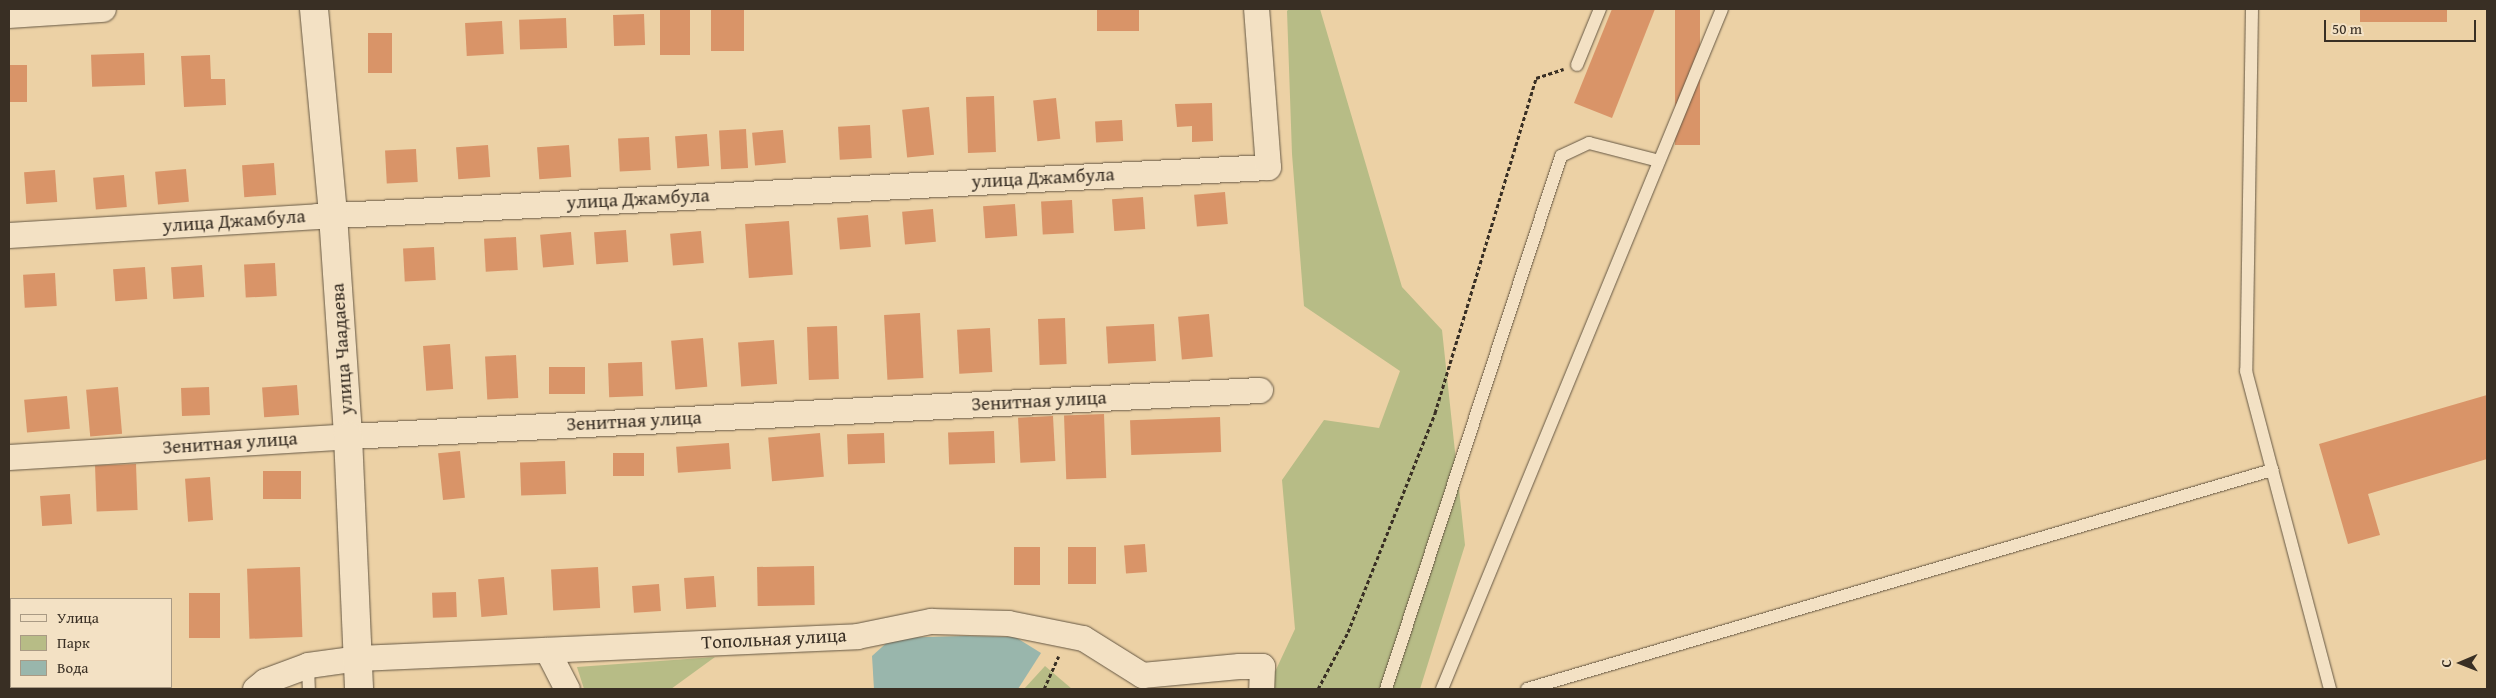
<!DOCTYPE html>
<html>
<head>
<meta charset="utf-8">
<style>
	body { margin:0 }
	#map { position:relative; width:2496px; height:698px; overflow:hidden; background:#ecd1a5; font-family:"Gentium Book Plus",serif }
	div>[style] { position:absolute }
	.green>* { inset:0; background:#b7bc86 }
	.water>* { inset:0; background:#99b6ac }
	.building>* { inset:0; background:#d99468; transform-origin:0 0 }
	.path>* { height:3px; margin-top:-1.5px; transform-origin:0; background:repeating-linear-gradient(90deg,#392f24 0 4px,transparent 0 6.5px) }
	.roads { filter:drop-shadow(0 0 1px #665844) drop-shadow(0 0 1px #665844) }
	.lane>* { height:12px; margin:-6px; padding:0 6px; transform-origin:6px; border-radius:6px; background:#f3e1c4 }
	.street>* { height:25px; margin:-12.5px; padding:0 12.5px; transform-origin:12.5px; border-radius:12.5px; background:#f3e1c4 }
	.secondary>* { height:28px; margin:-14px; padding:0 14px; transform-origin:14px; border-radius:14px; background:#f3e1c4 }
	span { translate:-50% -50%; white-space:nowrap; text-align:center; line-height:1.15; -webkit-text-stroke:4.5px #f3e1c4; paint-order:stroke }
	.street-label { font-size:19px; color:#392f24 }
	.frame { position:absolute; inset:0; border:10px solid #392f24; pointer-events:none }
	.legend { position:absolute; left:10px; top:598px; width:162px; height:90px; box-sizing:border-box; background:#f3e1c4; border:1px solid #a99a84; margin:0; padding:6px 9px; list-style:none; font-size:15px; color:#392f24 }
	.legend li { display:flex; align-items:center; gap:10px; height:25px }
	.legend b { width:25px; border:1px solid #a99a84 }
	.north { position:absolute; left:2436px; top:638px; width:50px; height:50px; -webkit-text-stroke:4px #f3e1c4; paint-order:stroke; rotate:269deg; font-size:14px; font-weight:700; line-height:20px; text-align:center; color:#392f24 }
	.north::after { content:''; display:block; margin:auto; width:18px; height:22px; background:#392f24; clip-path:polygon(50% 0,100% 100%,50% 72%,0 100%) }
	.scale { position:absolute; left:2324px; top:20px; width:152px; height:22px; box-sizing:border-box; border:2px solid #392f24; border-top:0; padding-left:6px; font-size:15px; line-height:18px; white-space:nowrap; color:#392f24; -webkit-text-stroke:4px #f3e1c4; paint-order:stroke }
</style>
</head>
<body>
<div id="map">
	<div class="green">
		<i style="clip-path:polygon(1289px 9px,1320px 9px,1402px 287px,1442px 330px,1465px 545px,1420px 689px,1267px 689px,1295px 629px,1282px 480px,1324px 420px,1379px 428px,1400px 371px,1304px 306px,1292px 154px,1287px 11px)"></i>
		<i style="clip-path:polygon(715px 657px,671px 689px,584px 689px,577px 667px)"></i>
		<i style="clip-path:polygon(1045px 666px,1072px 689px,1024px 689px)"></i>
	</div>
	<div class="water">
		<i style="clip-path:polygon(965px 636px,1015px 637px,1041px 653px,1018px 689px,874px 689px,872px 656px,892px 638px)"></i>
	</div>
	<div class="building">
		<i style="left:660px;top:9px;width:30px;height:46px"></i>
		<i style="left:711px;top:9px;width:33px;height:42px"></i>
		<i style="left:1097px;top:9px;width:42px;height:22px"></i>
		<i style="clip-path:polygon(1612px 9px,1655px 9px,1612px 118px,1574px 103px)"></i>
		<i style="left:1675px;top:9px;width:25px;height:136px"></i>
		<i style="left:2360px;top:9px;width:87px;height:13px"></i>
		<i style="left:644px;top:14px;width:31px;height:31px;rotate:88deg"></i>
		<i style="left:566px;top:18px;width:30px;height:47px;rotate:88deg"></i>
		<i style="left:502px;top:21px;width:33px;height:37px;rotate:87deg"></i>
		<i style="left:368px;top:33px;width:24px;height:40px"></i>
		<i style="left:144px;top:53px;width:32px;height:53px;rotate:88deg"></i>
		<i style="clip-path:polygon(210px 55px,211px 79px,225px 79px,226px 105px,184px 107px,181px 56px)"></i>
		<i style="left:9px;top:65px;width:18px;height:37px"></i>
		<i style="left:994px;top:96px;width:56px;height:28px;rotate:88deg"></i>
		<i style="left:1056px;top:98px;width:41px;height:23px;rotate:84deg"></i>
		<i style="clip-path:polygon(1212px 103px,1213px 141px,1192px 142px,1192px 126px,1177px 127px,1175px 104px)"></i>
		<i style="left:929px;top:107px;width:48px;height:27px;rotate:84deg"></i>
		<i style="left:1122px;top:120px;width:21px;height:27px;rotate:87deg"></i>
		<i style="left:870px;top:125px;width:33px;height:32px;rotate:87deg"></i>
		<i style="left:746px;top:129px;width:39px;height:27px;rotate:87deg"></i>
		<i style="left:783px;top:130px;width:33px;height:31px;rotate:85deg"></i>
		<i style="left:707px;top:134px;width:32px;height:32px;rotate:86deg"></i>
		<i style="left:649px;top:137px;width:33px;height:31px;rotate:87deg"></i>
		<i style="left:488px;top:145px;width:32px;height:32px;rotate:86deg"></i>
		<i style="left:569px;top:145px;width:32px;height:32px;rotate:86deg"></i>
		<i style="left:416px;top:149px;width:33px;height:31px;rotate:87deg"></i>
		<i style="left:274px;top:163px;width:32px;height:32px;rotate:86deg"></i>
		<i style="left:186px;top:169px;width:33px;height:31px;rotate:85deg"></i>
		<i style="left:55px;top:170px;width:32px;height:31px;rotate:86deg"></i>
		<i style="left:124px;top:175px;width:32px;height:31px;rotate:85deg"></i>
		<i style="left:1225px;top:192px;width:32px;height:31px;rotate:85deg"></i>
		<i style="left:1143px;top:197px;width:32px;height:31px;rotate:86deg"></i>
		<i style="left:1072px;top:200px;width:33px;height:31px;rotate:87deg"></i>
		<i style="left:1015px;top:204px;width:32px;height:32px;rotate:86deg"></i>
		<i style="left:933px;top:209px;width:33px;height:31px;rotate:85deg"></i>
		<i style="left:868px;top:215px;width:32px;height:31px;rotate:85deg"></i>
		<i style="left:789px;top:221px;width:54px;height:44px;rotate:86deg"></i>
		<i style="left:626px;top:230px;width:32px;height:32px;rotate:86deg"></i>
		<i style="left:701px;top:231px;width:32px;height:31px;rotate:85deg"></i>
		<i style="left:571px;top:232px;width:33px;height:31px;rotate:85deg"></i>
		<i style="left:516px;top:237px;width:33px;height:32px;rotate:87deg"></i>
		<i style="left:434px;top:247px;width:33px;height:31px;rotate:87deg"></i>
		<i style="left:275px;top:263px;width:33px;height:31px;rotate:87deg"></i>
		<i style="left:202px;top:265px;width:32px;height:31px;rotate:86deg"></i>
		<i style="left:145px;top:267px;width:32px;height:32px;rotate:86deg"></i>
		<i style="left:55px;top:273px;width:33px;height:32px;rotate:87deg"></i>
		<i style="left:920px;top:313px;width:65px;height:36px;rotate:87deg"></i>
		<i style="left:1209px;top:314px;width:43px;height:31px;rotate:85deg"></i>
		<i style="left:1065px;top:318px;width:46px;height:27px;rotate:88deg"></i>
		<i style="left:1154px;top:324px;width:37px;height:48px;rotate:87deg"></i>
		<i style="left:837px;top:326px;width:53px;height:30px;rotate:88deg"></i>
		<i style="left:990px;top:328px;width:44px;height:33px;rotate:87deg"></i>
		<i style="left:703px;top:338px;width:49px;height:32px;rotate:85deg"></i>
		<i style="left:774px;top:340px;width:44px;height:36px;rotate:86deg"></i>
		<i style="left:450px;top:344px;width:45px;height:27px;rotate:86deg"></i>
		<i style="left:516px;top:355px;width:43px;height:31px;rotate:87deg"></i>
		<i style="left:642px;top:362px;width:34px;height:34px;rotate:88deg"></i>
		<i style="left:549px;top:367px;width:36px;height:27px"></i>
		<i style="left:297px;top:385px;width:30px;height:35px;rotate:86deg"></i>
		<i style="left:118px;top:387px;width:47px;height:32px;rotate:85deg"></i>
		<i style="left:209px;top:387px;width:28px;height:28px;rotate:88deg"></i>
		<i style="clip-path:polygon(2487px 395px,2487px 459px,2368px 494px,2380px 535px,2348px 544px,2319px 444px)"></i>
		<i style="left:67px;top:396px;width:33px;height:43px;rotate:85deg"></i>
		<i style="left:1104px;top:414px;width:64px;height:40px;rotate:88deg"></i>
		<i style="left:1053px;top:416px;width:45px;height:35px;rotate:87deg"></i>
		<i style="left:1220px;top:417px;width:35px;height:90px;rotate:88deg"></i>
		<i style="left:994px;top:431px;width:32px;height:46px;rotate:88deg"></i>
		<i style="left:820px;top:433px;width:44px;height:52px;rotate:85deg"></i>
		<i style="left:884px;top:433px;width:30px;height:37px;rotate:88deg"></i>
		<i style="left:729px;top:443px;width:26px;height:53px;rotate:86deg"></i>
		<i style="left:460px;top:451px;width:47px;height:22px;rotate:84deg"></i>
		<i style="left:644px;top:453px;width:23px;height:31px;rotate:90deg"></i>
		<i style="left:565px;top:461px;width:33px;height:45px;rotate:88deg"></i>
		<i style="left:136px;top:464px;width:46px;height:41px;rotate:88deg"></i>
		<i style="left:301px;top:471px;width:28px;height:38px;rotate:90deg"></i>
		<i style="left:210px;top:477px;width:43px;height:25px;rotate:86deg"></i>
		<i style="left:70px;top:494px;width:30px;height:30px;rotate:86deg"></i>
		<i style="left:1145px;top:544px;width:28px;height:21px;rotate:86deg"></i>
		<i style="left:1014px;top:547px;width:26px;height:38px"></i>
		<i style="left:1068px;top:547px;width:28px;height:37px"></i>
		<i style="left:814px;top:566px;width:39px;height:57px;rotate:89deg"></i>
		<i style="left:300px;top:567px;width:70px;height:53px;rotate:88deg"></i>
		<i style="left:598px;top:567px;width:41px;height:47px;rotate:87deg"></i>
		<i style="left:714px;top:576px;width:31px;height:30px;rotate:86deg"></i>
		<i style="left:504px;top:577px;width:38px;height:26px;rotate:85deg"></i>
		<i style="left:659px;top:584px;width:27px;height:27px;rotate:86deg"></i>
		<i style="left:456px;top:592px;width:25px;height:24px;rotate:88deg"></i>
		<i style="left:189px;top:593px;width:31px;height:45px"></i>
		<i style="left:9px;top:606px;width:2px;height:35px"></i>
	</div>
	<div class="path">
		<i style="left:1044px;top:689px;width:36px;rotate:-66deg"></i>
		<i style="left:1318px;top:689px;width:64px;rotate:-62.2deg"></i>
		<i style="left:1348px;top:632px;width:236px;rotate:-68.3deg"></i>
		<i style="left:1435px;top:413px;width:350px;rotate:-73.2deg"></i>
		<i style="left:1536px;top:78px;width:29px;rotate:-18deg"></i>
	</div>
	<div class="roads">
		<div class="lane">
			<i style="left:2252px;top:9px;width:362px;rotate:90.9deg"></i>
			<i style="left:2246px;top:371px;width:329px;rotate:75.2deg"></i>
			<i style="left:1577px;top:65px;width:61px;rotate:-67.7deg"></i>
			<i style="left:308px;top:665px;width:24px;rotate:88deg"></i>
			<i style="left:26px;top:689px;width:2px;rotate:-63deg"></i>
			<i style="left:1386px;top:689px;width:561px;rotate:-71.82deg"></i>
			<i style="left:1561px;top:156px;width:31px;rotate:-25deg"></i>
			<i style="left:1589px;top:143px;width:72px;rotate:14.4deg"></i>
			<i style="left:1442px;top:689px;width:735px;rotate:-67.62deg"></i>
			<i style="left:1527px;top:689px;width:777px;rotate:-16.38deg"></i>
		</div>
		<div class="street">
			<i style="left:9px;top:15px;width:94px;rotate:-3.7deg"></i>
			<i style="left:9px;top:235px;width:309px;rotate:-3.5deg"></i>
			<i style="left:317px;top:216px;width:952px;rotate:-2.95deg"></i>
			<i style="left:1268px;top:167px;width:158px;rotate:-94.3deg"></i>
			<i style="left:9px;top:457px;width:340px;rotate:-3.5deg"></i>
			<i style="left:348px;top:436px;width:913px;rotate:-2.89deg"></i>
			<i style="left:547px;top:650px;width:44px;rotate:62.9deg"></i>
			<i style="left:255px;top:689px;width:13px;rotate:-39deg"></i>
			<i style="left:265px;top:681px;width:46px;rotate:-20.4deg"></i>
			<i style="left:308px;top:665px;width:50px;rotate:-8deg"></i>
			<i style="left:358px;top:658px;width:499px;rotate:-2.5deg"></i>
			<i style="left:857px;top:636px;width:76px;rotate:-11.5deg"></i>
			<i style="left:931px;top:621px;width:77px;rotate:1.5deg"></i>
			<i style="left:1008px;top:623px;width:76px;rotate:11.3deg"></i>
			<i style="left:1083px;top:638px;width:70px;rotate:32.1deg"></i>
			<i style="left:1142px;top:675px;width:97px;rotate:-5.3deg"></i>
			<i style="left:1239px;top:666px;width:23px"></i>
			<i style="left:1262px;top:666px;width:23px;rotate:92deg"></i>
		</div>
		<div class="secondary">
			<i style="left:314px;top:9px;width:207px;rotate:84.7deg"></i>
			<i style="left:333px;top:215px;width:222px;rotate:86.1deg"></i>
			<i style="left:348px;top:436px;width:253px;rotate:87.5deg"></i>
		</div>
	</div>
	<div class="street-label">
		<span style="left:1043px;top:178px;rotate:-3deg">улица Джамбула</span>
		<span style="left:638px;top:199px;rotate:-3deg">улица Джамбула</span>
		<span style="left:234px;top:221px;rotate:-4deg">улица Джамбула</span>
		<span style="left:342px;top:349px;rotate:-94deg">улица Чаадаева</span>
		<span style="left:1039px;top:401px;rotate:-3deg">Зенитная улица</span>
		<span style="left:634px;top:421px;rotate:-3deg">Зенитная улица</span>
		<span style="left:230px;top:443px;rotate:-4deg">Зенитная улица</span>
		<span style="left:774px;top:639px;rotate:-3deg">Топольная улица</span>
	</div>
	<div class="frame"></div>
	<ul class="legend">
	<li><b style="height:6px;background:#f3e1c4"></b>Улица</li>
	<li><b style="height:14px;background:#b7bc86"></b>Парк</li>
	<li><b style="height:14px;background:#99b6ac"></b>Вода</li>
	</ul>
	<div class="north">С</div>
	<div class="scale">50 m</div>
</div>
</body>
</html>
